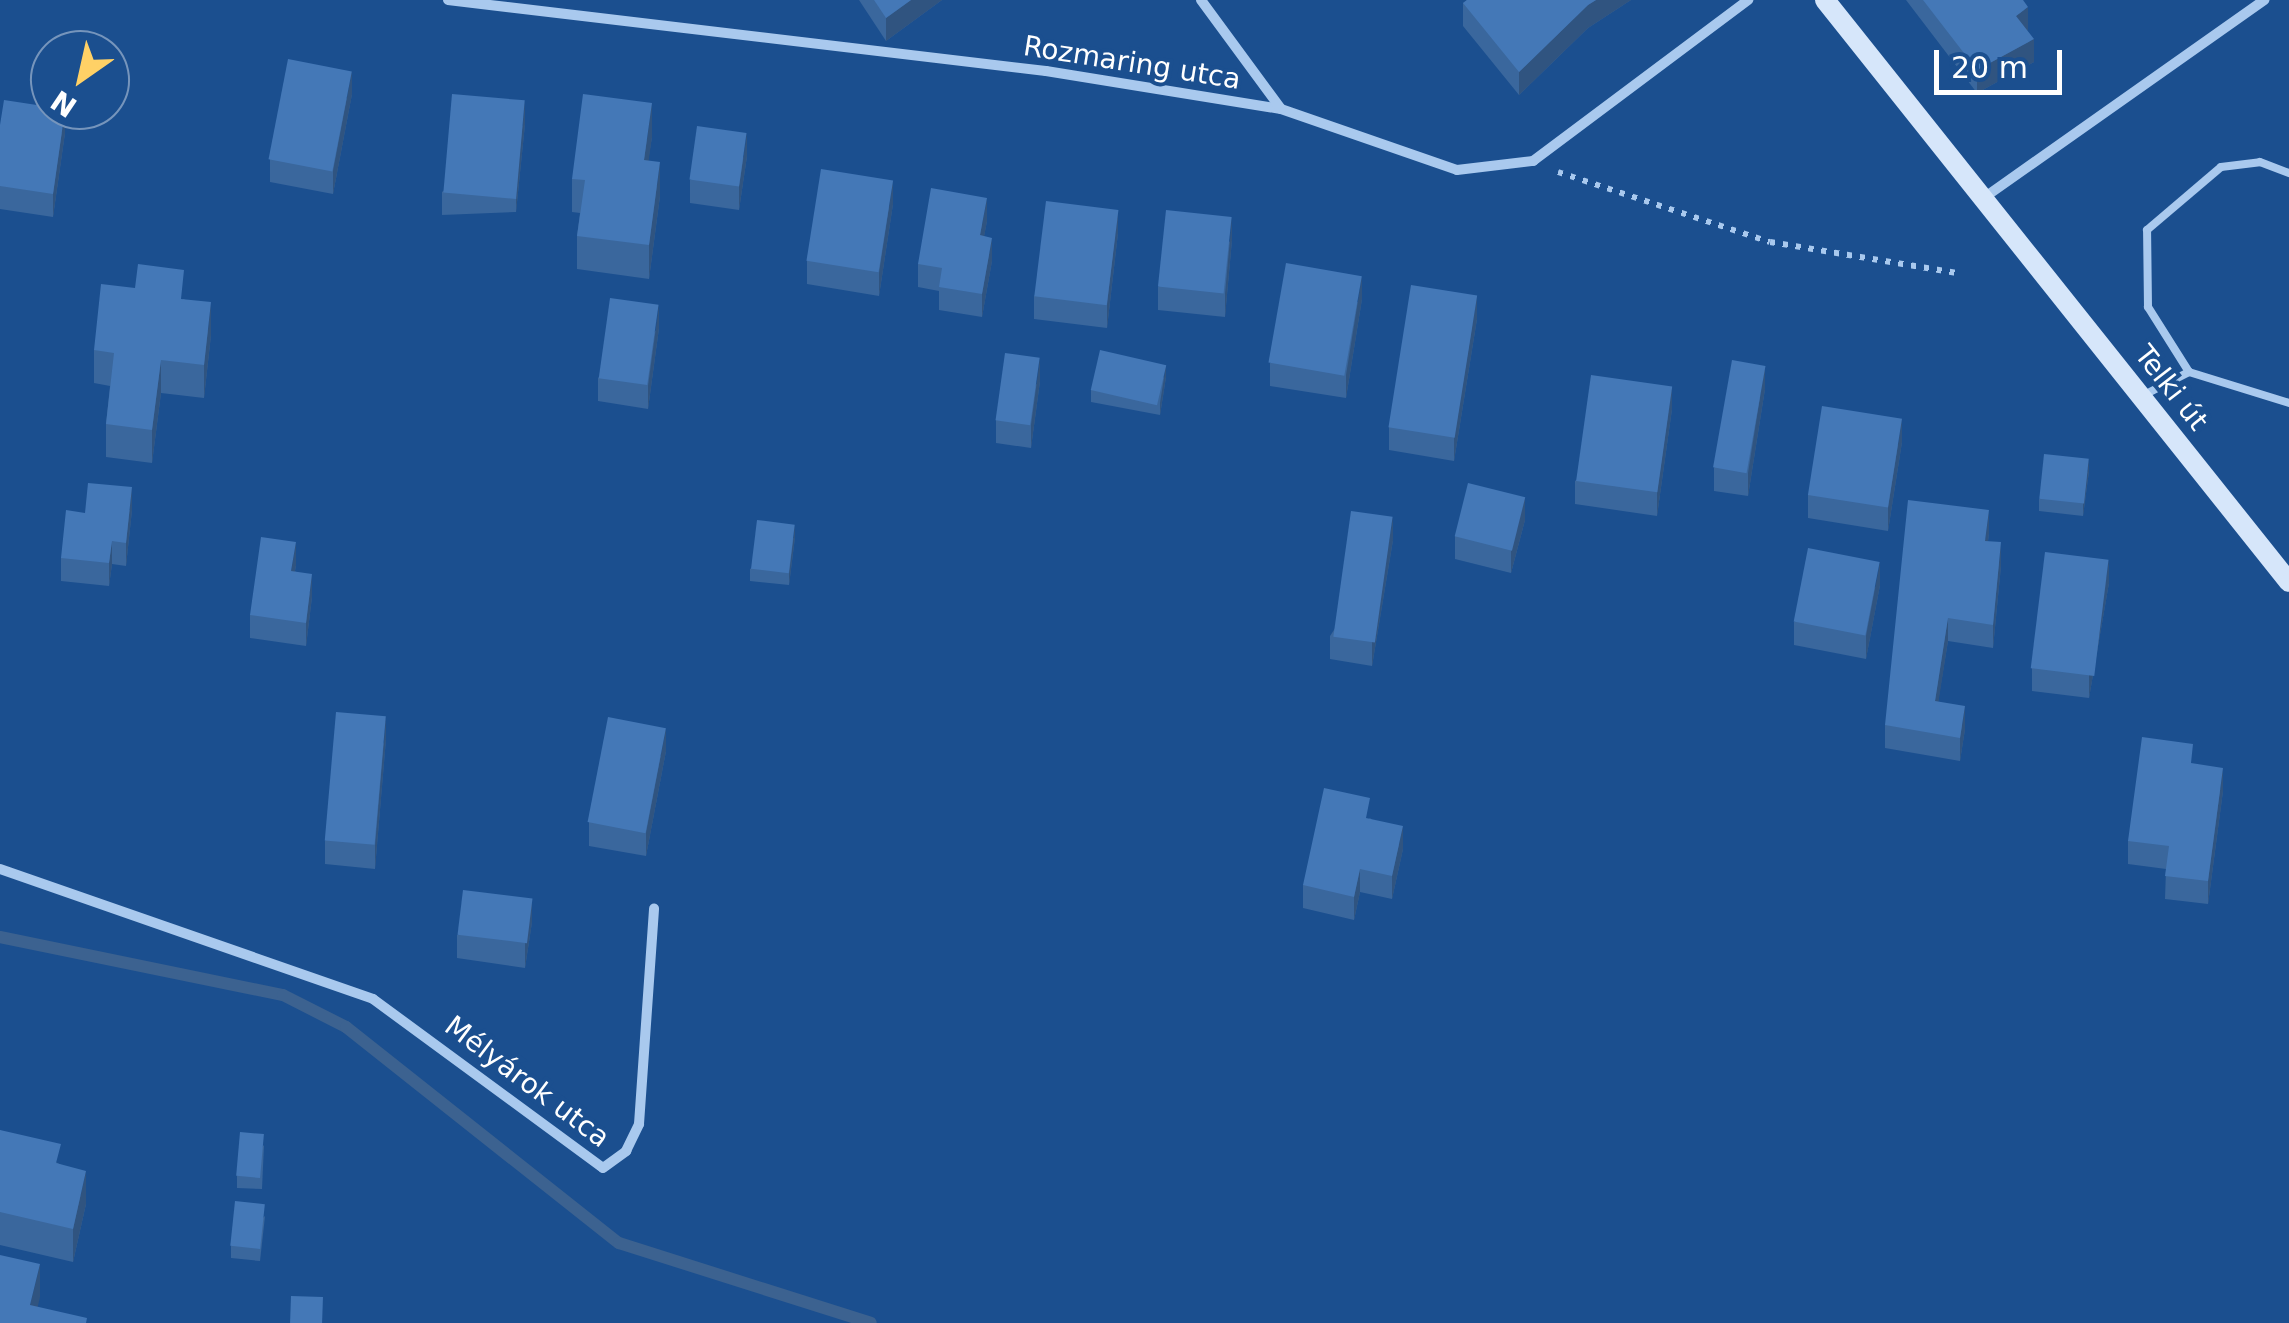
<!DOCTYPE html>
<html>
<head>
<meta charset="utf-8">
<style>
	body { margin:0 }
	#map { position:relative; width:2289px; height:1323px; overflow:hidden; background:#1b4f8f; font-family:"DejaVu Sans",sans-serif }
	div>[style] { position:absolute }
	.stream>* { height:12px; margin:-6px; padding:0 6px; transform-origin:6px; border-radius:6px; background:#3c6290 }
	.path>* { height:6px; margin-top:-3px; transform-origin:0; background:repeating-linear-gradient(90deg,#a9c9ee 0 5px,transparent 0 13px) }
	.service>* { height:8px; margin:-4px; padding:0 4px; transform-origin:4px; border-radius:4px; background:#a9c9ee }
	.minor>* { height:10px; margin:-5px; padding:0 5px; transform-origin:5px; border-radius:5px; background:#a9c9ee }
	.secondary>* { height:20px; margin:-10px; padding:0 10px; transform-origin:10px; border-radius:10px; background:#d6e6fa }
	.wall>* { inset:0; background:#3a679d }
	.shaded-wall>* { inset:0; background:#305480 }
	.building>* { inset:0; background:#4478b7; transform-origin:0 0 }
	span { translate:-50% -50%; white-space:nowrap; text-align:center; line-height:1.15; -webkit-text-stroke:8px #1b4f8f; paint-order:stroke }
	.street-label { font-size:28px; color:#fff }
	.north { position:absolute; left:30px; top:30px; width:100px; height:100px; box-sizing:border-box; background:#1b4f8f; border:2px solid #7695bc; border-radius:50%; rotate:214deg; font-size:28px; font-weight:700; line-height:40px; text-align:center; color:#fff }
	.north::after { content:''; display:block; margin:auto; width:35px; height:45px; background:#ffd166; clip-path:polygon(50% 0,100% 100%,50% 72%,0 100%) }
	.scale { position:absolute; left:1934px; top:50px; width:128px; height:45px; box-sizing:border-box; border:5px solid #fff; border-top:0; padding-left:12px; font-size:30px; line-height:35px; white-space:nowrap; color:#fff; -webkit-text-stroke:8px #1b4f8f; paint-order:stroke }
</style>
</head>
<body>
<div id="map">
	<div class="stream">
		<i style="left:0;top:937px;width:289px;rotate:11.6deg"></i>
		<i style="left:283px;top:995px;width:71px;rotate:26.9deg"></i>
		<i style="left:346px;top:1027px;width:348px;rotate:38.4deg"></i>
		<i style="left:619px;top:1243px;width:264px;rotate:17.6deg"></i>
	</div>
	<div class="path">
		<i style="left:1558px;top:172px;width:223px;rotate:18.3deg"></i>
		<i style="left:1770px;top:242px;width:191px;rotate:9.4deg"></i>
	</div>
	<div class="service">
		<i style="left:2189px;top:372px;width:77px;rotate:-122.2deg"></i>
		<i style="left:2148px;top:307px;width:77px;rotate:-90.7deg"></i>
		<i style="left:2147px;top:230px;width:97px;rotate:-40.4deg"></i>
		<i style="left:2221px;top:167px;width:39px;rotate:-7deg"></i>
		<i style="left:2260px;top:162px;width:31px;rotate:21deg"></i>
		<i style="left:2142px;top:396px;width:53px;rotate:-27.1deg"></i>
		<i style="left:2189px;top:372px;width:105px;rotate:17.2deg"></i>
	</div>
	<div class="minor">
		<i style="left:448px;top:0;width:602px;rotate:6.77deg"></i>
		<i style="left:1046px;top:71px;width:238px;rotate:9.2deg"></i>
		<i style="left:1281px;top:109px;width:186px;rotate:19.1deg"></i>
		<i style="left:1457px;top:170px;width:77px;rotate:-6.8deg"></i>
		<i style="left:1533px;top:161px;width:269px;rotate:-36.8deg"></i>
		<i style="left:1201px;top:0;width:135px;rotate:53.7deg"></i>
		<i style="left:1985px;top:197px;width:342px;rotate:-35.2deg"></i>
		<i style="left:0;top:869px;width:395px;rotate:19.2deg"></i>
		<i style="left:373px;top:999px;width:285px;rotate:36.3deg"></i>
		<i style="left:603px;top:1168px;width:29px;rotate:-36deg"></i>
		<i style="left:626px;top:1151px;width:30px;rotate:-64deg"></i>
		<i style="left:639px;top:1124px;width:216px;rotate:-86deg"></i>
	</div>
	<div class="secondary">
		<i style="left:1825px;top:0;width:744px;rotate:51.44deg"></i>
	</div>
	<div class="wall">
		<i style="clip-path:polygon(859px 0,942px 0,886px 41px)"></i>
		<i style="clip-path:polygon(1467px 0,1631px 0,1588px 28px,1519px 95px,1463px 26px,1463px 3px)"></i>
		<i style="clip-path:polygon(1906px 0,2023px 0,2027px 30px,2034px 62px,1977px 93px)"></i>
		<i style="clip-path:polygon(352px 94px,333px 194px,270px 182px,270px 159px)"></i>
		<i style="clip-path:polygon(525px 124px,516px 212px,442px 215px,442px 192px)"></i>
		<i style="clip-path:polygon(0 125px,65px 133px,53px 217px,0 209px)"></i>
		<i style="clip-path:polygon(652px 137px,648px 161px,660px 196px,649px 279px,577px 269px,577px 236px,580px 213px,572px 212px,572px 179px)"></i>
		<i style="clip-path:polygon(747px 156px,739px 210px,690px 203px,690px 180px)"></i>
		<i style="clip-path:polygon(893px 204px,879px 296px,807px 284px,807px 261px)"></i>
		<i style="clip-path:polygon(987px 221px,984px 236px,992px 261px,982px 317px,939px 310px,939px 291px,918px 287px,918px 264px)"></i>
		<i style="clip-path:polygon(1118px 233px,1107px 328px,1034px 319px,1034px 296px)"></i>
		<i style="clip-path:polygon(1232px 240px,1225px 317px,1158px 310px,1158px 287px)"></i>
		<i style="clip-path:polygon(184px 299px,211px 335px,204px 398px,161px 393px,152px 463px,106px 457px,106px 424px,110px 386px,94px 383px,94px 350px)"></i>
		<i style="clip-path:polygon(1362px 299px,1346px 398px,1270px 386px,1270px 363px)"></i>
		<i style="clip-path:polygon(1477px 319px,1454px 461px,1389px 450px,1389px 427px)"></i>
		<i style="clip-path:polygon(659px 328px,648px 409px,598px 401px,598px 378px)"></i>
		<i style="clip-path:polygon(1166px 377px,1160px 415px,1091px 402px,1091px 390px)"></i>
		<i style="clip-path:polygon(1040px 381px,1031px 448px,996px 443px,996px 420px)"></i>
		<i style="clip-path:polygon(1765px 389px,1748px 496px,1714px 491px,1714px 468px)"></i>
		<i style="clip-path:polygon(1672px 409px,1657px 516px,1575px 504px,1575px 481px)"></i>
		<i style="clip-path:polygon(1902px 442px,1888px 531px,1808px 518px,1808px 495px)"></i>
		<i style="clip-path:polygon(2089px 471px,2083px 516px,2039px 511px,2039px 499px)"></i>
		<i style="clip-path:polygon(132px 510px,126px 566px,112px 564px,109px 586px,61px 581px,61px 558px,85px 513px)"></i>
		<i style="clip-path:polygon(1525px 520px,1511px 573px,1455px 559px,1455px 536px)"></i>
		<i style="clip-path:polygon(1989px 533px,1988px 541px,2001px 566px,1993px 648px,1948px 641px,1938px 702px,1965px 729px,1960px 761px,1885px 748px,1885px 725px)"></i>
		<i style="clip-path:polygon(795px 537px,789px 585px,750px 581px,750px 569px)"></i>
		<i style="clip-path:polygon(1393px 540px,1372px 666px,1330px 659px,1330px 636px)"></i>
		<i style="clip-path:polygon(296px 565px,295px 571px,312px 597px,306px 646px,250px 638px,250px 615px)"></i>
		<i style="clip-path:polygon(2109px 583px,2089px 698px,2032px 691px,2032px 668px)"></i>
		<i style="clip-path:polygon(1880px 585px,1866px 659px,1794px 645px,1794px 622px)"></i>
		<i style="clip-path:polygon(386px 739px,375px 869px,325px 864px,325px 841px)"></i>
		<i style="clip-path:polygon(666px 751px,646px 856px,589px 846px,589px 822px)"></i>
		<i style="clip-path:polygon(2193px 764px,2223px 791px,2208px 904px,2165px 899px,2166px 869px,2128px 864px,2128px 841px)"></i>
		<i style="clip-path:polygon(1370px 818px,1403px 849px,1392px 899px,1360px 892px,1354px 920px,1303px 908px,1303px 885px)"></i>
		<i style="clip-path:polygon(532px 922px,525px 968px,457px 958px,457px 935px)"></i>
		<i style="clip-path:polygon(0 1130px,61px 1165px,86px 1204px,73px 1262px,0 1245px)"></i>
		<i style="clip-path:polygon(264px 1145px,262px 1189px,237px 1188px,237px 1176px)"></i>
		<i style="clip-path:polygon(265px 1216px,260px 1261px,231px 1258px,231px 1246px)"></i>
	</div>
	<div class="shaded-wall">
		<i style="clip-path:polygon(911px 0,942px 0,886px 41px,886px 18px)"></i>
		<i style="clip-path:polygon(1596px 0,1631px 0,1588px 28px,1519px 95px,1519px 72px,1588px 5px)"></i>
		<i style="clip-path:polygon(2028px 7px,2028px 30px,2016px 39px,2016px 16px)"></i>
		<i style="clip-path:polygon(2034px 39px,2034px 62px,1977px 93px,1977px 70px)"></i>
		<i style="clip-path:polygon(352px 71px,352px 94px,333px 194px,333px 171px)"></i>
		<i style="clip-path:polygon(525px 101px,525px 124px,516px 212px,516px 189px)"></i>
		<i style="clip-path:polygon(652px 103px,652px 137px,644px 193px,644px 160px)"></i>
		<i style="clip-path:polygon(65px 110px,65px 133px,53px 217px,53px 194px)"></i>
		<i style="clip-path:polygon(747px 133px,747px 156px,739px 210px,739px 187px)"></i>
		<i style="clip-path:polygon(660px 162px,660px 196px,649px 279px,649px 245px)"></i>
		<i style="clip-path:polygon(893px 181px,893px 204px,879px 296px,879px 273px)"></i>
		<i style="clip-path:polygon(987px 198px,987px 221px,980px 258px,980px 235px)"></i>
		<i style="clip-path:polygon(1118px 210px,1118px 233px,1107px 328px,1107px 305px)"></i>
		<i style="clip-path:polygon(1232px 217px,1232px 240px,1225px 317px,1225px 294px)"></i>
		<i style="clip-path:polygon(992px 238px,992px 261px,982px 317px,982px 294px)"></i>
		<i style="clip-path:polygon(1362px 276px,1362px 299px,1346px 398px,1346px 375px)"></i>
		<i style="clip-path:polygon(1477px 296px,1477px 319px,1454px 461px,1454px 438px)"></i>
		<i style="clip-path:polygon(211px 302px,211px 335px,204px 398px,204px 365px)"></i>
		<i style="clip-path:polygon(659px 305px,659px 328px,648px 409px,648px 386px)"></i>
		<i style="clip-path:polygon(1040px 358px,1040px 381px,1031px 448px,1031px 425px)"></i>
		<i style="clip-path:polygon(161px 360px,161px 393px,152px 463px,152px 430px)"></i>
		<i style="clip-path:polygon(1166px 365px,1166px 377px,1160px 415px,1160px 403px)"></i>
		<i style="clip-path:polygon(1765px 366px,1765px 389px,1748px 496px,1748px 473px)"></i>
		<i style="clip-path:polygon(1672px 386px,1672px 409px,1657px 516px,1657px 493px)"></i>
		<i style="clip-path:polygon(1902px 419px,1902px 442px,1888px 531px,1888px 508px)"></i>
		<i style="clip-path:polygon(2089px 459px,2089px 471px,2083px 516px,2083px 505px)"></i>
		<i style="clip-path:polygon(132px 487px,132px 510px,126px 566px,126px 543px)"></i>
		<i style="clip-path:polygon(1525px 497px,1525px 520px,1511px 573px,1511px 550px)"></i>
		<i style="clip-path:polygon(1989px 510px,1989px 533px,1985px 564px,1985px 541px)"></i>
		<i style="clip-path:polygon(1393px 517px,1393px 540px,1372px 666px,1372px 643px)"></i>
		<i style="clip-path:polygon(795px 525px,795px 537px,789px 585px,789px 574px)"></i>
		<i style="clip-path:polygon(112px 541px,112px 564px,109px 586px,109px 563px)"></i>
		<i style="clip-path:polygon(296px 542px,296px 565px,291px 594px,291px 571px)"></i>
		<i style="clip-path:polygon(2001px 542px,2001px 566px,1993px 648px,1993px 625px)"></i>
		<i style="clip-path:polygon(2109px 560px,2109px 583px,2089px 698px,2089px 675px)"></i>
		<i style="clip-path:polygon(1880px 562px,1880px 585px,1866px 659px,1866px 636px)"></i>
		<i style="clip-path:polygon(312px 574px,312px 597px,306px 646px,306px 623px)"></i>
		<i style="clip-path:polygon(1948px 618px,1948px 641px,1935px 724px,1935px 701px)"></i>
		<i style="clip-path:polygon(1965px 706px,1965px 729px,1960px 761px,1960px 738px)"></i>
		<i style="clip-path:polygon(386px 716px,386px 739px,375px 869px,375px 846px)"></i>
		<i style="clip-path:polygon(666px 728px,666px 751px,646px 856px,646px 833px)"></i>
		<i style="clip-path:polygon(2223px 768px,2223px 791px,2208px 904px,2208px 881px)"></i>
		<i style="clip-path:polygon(1403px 826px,1403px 849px,1392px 899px,1392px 876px)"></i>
		<i style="clip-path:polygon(1360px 869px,1360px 892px,1354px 920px,1354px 897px)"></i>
		<i style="clip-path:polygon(532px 899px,532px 922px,525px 968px,525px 945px)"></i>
		<i style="clip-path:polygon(86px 1171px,86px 1204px,73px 1262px,73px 1229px)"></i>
		<i style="clip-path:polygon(40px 1264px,40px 1297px,34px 1323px,30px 1305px)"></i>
	</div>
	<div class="building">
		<i style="clip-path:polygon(874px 0,911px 0,886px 18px)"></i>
		<i style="clip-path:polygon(1467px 0,1596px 0,1588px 5px,1519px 72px,1463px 3px)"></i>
		<i style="clip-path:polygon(1923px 0,2023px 0,2028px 7px,2016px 16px,2034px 39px,1977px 70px)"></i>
		<i style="left:288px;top:59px;width:65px;height:102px;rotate:11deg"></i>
		<i style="left:452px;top:94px;width:73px;height:99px;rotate:5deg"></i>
		<i style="clip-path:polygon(583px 94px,652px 103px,644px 160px,660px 162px,649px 245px,577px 236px,585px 180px,572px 179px)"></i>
		<i style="clip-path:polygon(4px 100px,50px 107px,50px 110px,65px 110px,53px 194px,0 186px,0 125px)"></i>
		<i style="left:697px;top:126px;width:50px;height:54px;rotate:8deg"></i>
		<i style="left:821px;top:169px;width:73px;height:93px;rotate:9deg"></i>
		<i style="clip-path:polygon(931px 188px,987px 198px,980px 235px,992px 238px,982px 294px,939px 287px,942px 268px,918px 264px)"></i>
		<i style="left:1046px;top:201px;width:73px;height:96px;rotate:7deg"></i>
		<i style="left:1166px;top:210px;width:66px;height:77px;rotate:6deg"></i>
		<i style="left:1286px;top:263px;width:77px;height:101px;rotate:10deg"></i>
		<i style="clip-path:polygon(138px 264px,184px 270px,181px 299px,211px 302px,204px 365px,161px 360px,152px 430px,106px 424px,114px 353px,94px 350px,101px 284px,135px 288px)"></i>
		<i style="left:1411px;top:285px;width:67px;height:144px;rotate:9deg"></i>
		<i style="left:610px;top:298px;width:49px;height:81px;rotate:8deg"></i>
		<i style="left:1100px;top:350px;width:68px;height:41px;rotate:13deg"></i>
		<i style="left:1005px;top:353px;width:35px;height:68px;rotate:8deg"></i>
		<i style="left:1732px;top:360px;width:34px;height:109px;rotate:10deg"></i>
		<i style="left:1591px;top:375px;width:82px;height:107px;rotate:8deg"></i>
		<i style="left:1822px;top:406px;width:81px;height:90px;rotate:9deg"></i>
		<i style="left:2044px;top:454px;width:45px;height:45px;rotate:6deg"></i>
		<i style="clip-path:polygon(88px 483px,132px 487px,126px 543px,112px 541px,109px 563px,61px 558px,66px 510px,85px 513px)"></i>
		<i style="left:1468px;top:483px;width:59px;height:55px;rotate:14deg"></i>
		<i style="clip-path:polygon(1908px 500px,1989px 510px,1985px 541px,2001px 542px,1993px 625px,1948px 618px,1935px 701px,1965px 706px,1960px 738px,1885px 725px)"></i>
		<i style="left:1351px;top:511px;width:42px;height:127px;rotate:8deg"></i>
		<i style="left:757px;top:520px;width:38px;height:49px;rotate:7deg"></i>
		<i style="clip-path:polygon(261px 537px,296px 542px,291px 571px,312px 574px,306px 623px,250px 615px)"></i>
		<i style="left:1808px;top:548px;width:73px;height:75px;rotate:11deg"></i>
		<i style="left:2045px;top:552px;width:64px;height:117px;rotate:7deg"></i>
		<i style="left:336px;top:712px;width:50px;height:129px;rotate:5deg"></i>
		<i style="left:608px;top:717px;width:59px;height:107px;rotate:11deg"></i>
		<i style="clip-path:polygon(2142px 737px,2193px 744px,2191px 763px,2223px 768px,2208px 881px,2165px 876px,2169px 846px,2128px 841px)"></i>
		<i style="clip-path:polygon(1324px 788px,1370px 798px,1366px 818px,1403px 826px,1392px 876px,1360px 869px,1354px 897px,1303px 885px)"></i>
		<i style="left:463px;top:890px;width:70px;height:45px;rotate:7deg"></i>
		<i style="clip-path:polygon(0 1130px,61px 1144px,56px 1163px,86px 1171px,73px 1229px,0 1212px)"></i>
		<i style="left:240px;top:1132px;width:24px;height:44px;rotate:5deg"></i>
		<i style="left:235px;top:1201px;width:30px;height:45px;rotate:6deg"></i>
		<i style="clip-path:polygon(0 1255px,40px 1264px,30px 1305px,87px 1318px,86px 1323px,0 1323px)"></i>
		<i style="left:291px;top:1296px;width:32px;height:27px;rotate:2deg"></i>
	</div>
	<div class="street-label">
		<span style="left:1132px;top:63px;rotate:9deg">Rozmaring utca</span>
		<span style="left:2171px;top:388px;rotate:52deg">Telki út</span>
		<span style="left:527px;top:1082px;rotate:37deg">Mélyárok utca</span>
	</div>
	<div class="north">N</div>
	<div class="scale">20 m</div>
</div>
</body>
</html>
